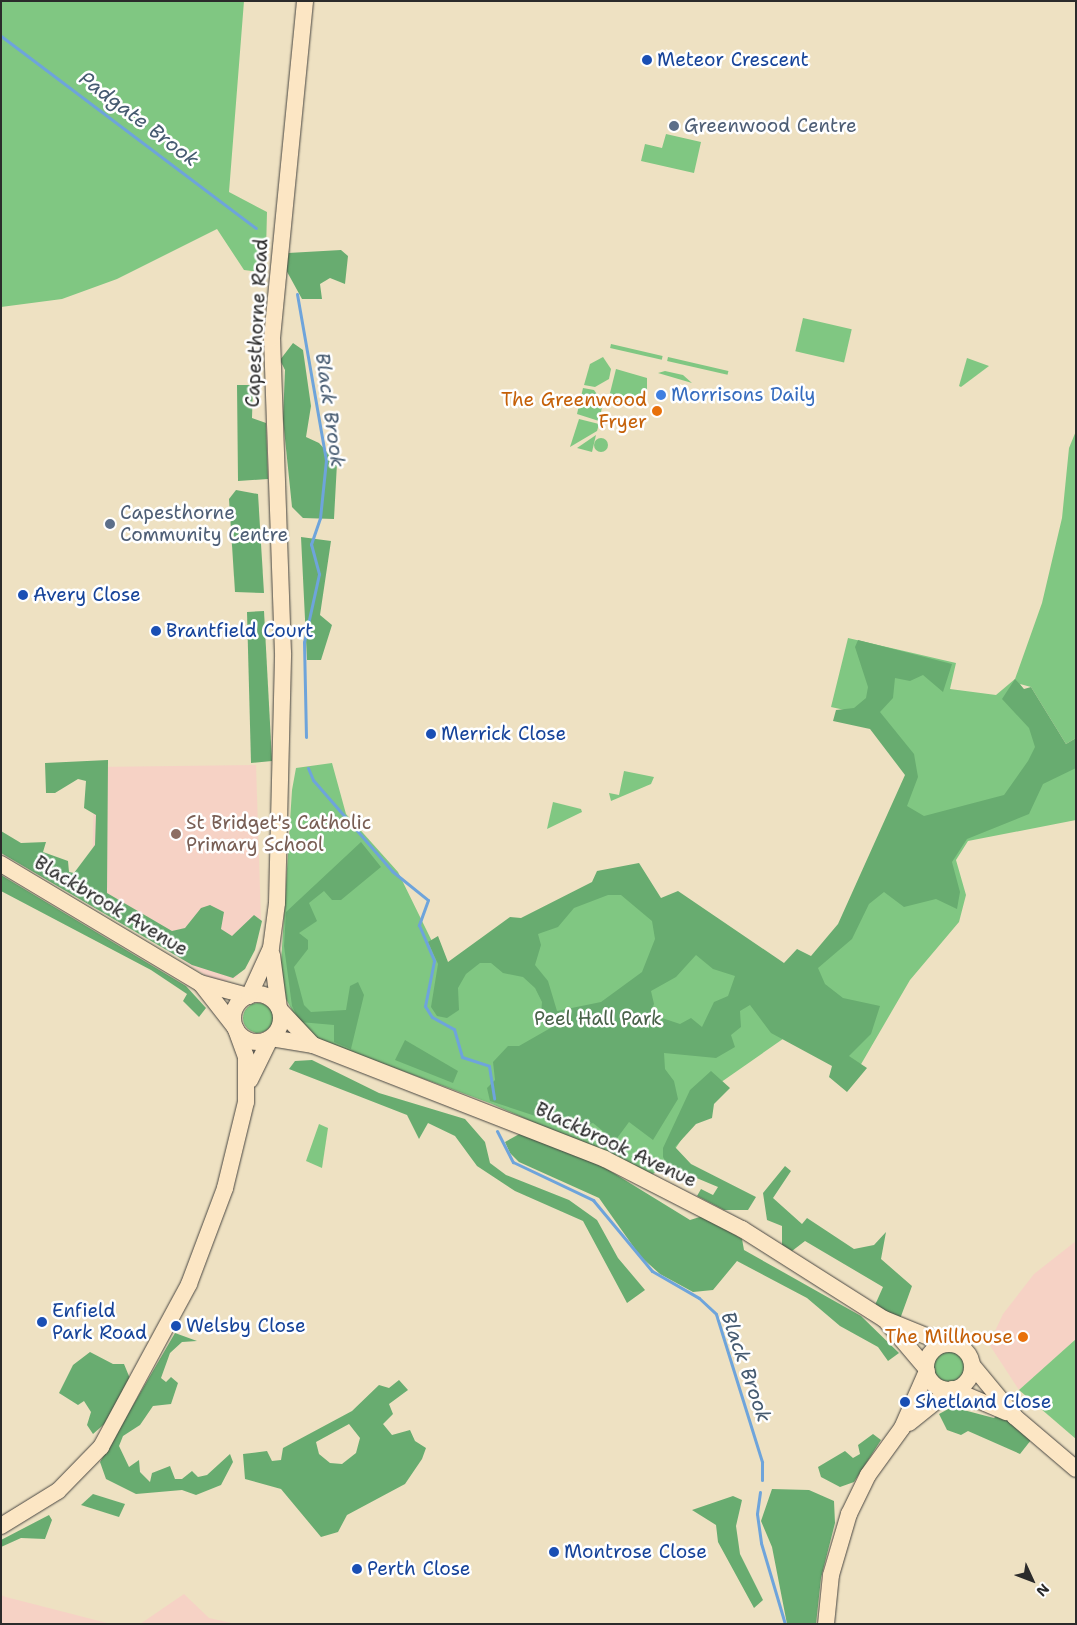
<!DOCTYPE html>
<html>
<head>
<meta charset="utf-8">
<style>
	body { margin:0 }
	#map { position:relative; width:1077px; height:1625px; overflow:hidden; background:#eee1c2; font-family:"Shantell Sans",sans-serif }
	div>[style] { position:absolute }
	.built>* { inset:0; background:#f6d2c5 }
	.green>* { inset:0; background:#80c782; transform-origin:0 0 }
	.round { border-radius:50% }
	.forest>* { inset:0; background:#68ac70 }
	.stream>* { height:3px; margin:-1.5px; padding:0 1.5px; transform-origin:1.5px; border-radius:1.5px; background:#6ea4db }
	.roads { filter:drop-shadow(0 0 1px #484642) drop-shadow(0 0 1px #484642) }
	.secondary>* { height:16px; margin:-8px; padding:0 8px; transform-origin:8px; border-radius:8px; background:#fce6c4 }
	.secondary>.ring { margin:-8px; padding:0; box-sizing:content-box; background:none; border:16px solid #fce6c4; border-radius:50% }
	.dots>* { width:14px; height:14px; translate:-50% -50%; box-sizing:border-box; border:2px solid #fff; border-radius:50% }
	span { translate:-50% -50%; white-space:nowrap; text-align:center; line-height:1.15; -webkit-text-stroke:5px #fff; paint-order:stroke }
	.transit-label { font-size:19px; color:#164399 }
	.left { translate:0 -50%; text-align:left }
	.service-label { font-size:19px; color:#4e5e75 }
	.street-label { font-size:19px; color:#2b2b2b }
	.shop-label { font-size:19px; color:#366cbe }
	.food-label { font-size:19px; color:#c56008 }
	.right { translate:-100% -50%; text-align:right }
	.education-label { font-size:19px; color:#785e54 }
	.park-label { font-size:19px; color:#496249 }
	.water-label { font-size:20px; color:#465b71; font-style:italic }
	.frame { position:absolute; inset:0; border:2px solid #2b2b2b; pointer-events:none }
	.north { position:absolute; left:1007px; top:1555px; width:50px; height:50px; -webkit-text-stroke:4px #fff; paint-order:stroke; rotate:133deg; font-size:14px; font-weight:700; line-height:20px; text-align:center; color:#2b2b2b }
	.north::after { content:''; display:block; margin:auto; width:18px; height:22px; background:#2b2b2b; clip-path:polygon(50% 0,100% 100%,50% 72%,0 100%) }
</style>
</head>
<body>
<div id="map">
	<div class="built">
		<i style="clip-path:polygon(256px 765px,261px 920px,251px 954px,236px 978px,218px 983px,92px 902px,94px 767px)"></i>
		<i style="clip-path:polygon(1076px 1241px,1076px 1339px,1019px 1390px,989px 1344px,1003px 1314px,1034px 1274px)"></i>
		<i style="clip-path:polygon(184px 1594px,209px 1618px,236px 1624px,140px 1624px)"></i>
		<i style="clip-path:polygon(1px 1595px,6px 1597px,111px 1624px,1px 1624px)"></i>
	</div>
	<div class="green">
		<i style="clip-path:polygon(1px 1px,244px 1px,229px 192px,267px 212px,266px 251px,259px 272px,244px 270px,217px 229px,117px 279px,62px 299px,1px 307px)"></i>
		<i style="clip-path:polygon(666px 134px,701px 142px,694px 173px,641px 161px,645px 144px,662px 148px)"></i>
		<i style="left:803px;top:318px;width:50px;height:34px;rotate:13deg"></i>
		<i style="left:611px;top:344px;width:53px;height:4px;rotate:13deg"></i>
		<i style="clip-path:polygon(603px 357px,611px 369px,609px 379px,595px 387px,584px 385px,590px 364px)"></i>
		<i style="left:668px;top:357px;width:62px;height:4px;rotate:13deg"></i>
		<i style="clip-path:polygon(967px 358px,989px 366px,961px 387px,959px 386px)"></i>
		<i style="clip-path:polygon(616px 369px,647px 378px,647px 391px,629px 405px,608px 401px)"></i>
		<i style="clip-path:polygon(665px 371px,683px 375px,692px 383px,658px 373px)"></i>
		<i style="clip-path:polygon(583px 388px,594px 390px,603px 403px,599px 421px,577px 414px)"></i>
		<i style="clip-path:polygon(579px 419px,599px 424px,597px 431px,570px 447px)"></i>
		<i style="clip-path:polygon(1076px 431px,1076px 738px,1066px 744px,1031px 687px,1020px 684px,1063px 755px,1076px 751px,1076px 820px,968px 841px,956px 860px,966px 895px,959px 922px,910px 980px,860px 1066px,790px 1034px,717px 1085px,668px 1160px,652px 1175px,492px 1104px,321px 1041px,300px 1025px,286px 999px,281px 963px,292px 790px,296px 768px,332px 763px,346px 814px,398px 872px,449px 976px,635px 873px,687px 941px,792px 982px,834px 935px,908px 775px,872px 716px,831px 707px,848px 638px,956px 663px,950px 689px,996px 695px,1015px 679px,1042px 603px,1062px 518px,1069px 448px)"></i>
		<i style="clip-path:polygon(596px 435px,592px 452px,577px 448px)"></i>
		<i class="round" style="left:594px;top:438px;width:14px;height:14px"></i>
		<i style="clip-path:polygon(624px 771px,654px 777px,651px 784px,611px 801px,609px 793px,619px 795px)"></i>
		<i style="clip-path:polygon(553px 802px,581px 809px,582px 812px,547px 829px)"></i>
		<i class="round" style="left:243px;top:1003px;width:30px;height:30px"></i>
		<i style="clip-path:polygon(319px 1124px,328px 1128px,322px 1168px,306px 1161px)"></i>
		<i style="clip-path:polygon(1076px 1339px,1076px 1439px,1019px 1390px)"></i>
		<i class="round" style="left:933px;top:1351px;width:32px;height:32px"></i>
	</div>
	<div class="forest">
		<i style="clip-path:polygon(341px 250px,348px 256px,345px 284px,330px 278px,320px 284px,322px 299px,302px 299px,285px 268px,288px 253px)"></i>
		<i style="clip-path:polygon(293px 343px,303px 350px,311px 406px,306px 437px,319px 443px,337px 463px,334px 519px,303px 518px,292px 507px,283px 419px,285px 370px,280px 360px)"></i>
		<i style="clip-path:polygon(237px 385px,253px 385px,252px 418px,266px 423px,268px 479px,238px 481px)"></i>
		<i style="clip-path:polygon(236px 490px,258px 494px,264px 593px,235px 592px,229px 499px)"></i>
		<i style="clip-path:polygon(301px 537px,331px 541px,320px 615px,332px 625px,321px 660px,307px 660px)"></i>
		<i style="clip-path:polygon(264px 611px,272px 761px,251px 763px,247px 612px)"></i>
		<i style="clip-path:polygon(evenodd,858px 640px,952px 664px,943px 692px,923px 675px,910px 681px,895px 678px,893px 698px,880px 712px,914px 754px,918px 777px,907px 806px,924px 816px,1004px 795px,1028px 761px,1035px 747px,1029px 728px,1002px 699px,1015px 679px,1024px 689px,1031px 687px,1066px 744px,1076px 738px,1076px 768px,1043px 784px,1029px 814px,967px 839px,952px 862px,960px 892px,957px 909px,936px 899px,904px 907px,884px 892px,869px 904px,852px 939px,818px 968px,825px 984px,843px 998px,880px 1006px,871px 1034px,849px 1056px,867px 1068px,847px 1092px,829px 1077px,832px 1066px,771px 1033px,750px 1005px,740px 1011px,741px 1027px,731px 1035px,735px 1047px,716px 1058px,664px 1053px,665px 1069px,674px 1081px,678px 1099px,653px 1140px,629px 1122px,615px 1141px,593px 1123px,575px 1129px,490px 1101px,487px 1088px,495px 1080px,493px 1062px,508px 1046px,519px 1046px,554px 1026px,541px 1015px,542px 1002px,535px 988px,523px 977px,503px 973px,491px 963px,480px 963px,466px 974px,458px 988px,459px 1010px,447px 1018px,437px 1016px,431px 1007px,438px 964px,428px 942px,438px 936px,448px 962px,510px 917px,521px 918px,592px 882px,597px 871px,639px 863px,661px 898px,678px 891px,784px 963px,797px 949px,811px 956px,838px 924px,905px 775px,870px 729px,833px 721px,836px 710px,854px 708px,866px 698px,868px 687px,855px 647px,858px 640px,608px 895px,621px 895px,652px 921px,655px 939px,642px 972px,601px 1002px,557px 1011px,548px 981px,535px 965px,541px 945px,538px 934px,558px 927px,574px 908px,608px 895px,858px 640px,696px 955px,713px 969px,735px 976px,728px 996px,714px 1002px,702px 1027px,691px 1018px,680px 1024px,650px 1014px,654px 1004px,651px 991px,676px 977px,696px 955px)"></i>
		<i style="clip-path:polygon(108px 760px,107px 893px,172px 931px,185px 928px,201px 908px,210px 905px,224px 912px,221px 929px,232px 936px,254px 915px,262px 921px,255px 950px,245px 969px,233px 978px,192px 965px,1px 853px,1px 831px,21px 843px,46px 842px,43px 852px,68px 861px,69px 872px,74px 873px,95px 845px,96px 815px,84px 808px,86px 781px,78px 779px,55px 793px,46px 793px,45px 763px)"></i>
		<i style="clip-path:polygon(361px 842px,381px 867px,341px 900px,332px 900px,324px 891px,309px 903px,317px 921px,299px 933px,308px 940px,308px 949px,294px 967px,304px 1005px,311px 1012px,346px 1010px,350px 986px,358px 982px,364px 995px,351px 1049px,334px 1042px,334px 1025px,300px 1022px,292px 1006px,284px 946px,286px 912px)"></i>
		<i style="clip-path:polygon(1px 875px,186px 986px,206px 1008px,199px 1017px,183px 1001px,187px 994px,151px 970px,1px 891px)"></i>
		<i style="clip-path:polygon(405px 1040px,458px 1071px,453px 1083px,395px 1060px)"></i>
		<i style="clip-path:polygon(312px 1060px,379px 1093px,465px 1119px,485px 1142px,490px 1163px,506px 1175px,569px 1200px,597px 1220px,618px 1258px,645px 1290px,627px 1303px,583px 1221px,515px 1191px,477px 1166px,455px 1136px,428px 1123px,419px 1139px,407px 1115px,289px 1069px,295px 1061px)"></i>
		<i style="clip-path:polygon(711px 1071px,730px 1088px,714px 1104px,712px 1118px,696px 1124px,675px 1147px,691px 1164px,756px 1197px,748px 1210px,724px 1210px,697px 1196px,701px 1189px,713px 1195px,718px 1187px,668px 1166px,663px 1157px,663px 1148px,690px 1090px)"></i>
		<i style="clip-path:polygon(523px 1132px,607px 1169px,690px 1220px,703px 1216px,742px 1239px,744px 1250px,861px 1316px,899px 1353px,888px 1361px,878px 1347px,840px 1326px,807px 1298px,737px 1261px,713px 1290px,693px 1292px,660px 1274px,640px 1256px,599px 1198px,519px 1162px,510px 1153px,505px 1142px)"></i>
		<i style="clip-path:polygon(785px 1166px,791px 1171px,773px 1198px,802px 1224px,807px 1218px,854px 1249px,874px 1245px,886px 1232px,881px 1259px,912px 1286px,900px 1319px,875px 1305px,883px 1287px,805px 1241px,792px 1251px,782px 1245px,782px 1226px,767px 1220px,763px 1193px)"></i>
		<i style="clip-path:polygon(175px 1333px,197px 1341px,182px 1342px,170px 1353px,161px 1378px,166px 1382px,171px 1377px,178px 1383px,171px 1404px,153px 1406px,140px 1425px,123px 1436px,119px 1446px,129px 1467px,139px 1460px,140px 1472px,150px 1482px,152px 1473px,170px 1466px,175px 1479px,182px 1479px,192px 1471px,198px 1477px,207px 1475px,230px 1454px,233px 1462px,221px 1485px,196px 1495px,182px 1490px,136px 1494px,106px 1479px,100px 1462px)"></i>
		<i style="clip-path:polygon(90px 1352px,113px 1364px,124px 1364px,131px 1381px,110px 1419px,93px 1434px,87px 1425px,91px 1412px,84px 1401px,78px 1405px,59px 1393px,73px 1365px)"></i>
		<i style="clip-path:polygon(evenodd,399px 1380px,408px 1390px,389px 1404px,393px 1414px,383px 1424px,392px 1435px,410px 1430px,415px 1441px,426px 1448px,422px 1459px,405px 1484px,347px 1515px,338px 1532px,321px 1537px,281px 1489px,245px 1479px,243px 1454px,267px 1451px,272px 1461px,281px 1460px,283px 1448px,352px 1411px,379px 1385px,389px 1388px,399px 1380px,349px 1424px,360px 1438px,356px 1453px,342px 1464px,330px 1463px,319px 1454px,316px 1442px,349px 1424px)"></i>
		<i style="clip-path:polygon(952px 1407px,994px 1418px,1000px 1412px,1031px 1440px,1020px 1454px,968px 1431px,961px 1435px,947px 1430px,939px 1414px)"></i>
		<i style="clip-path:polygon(873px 1434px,881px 1440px,854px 1482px,840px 1487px,821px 1477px,818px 1467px,845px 1451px,853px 1458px,860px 1454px,858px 1445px)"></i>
		<i style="clip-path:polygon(772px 1489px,809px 1490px,834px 1501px,835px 1523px,821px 1578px,816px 1624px,787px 1624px,772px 1547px,761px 1521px)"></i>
		<i style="clip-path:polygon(93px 1494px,125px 1504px,119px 1517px,81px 1505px)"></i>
		<i style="clip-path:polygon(733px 1496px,742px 1500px,736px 1526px,740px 1554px,763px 1600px,754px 1608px,718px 1542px,716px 1525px,692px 1510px)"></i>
		<i style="clip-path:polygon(49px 1515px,52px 1520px,45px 1539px,21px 1538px,1px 1547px,1px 1540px)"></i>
	</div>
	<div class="stream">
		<i style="left:1px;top:36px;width:319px;rotate:37deg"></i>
		<i style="left:297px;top:294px;width:169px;rotate:80.1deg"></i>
		<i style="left:326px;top:460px;width:58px;rotate:95.9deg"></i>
		<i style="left:320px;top:518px;width:28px;rotate:109deg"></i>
		<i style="left:311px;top:544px;width:31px;rotate:75deg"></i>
		<i style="left:319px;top:574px;width:70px;rotate:102.4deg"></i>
		<i style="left:304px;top:642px;width:95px;rotate:88.8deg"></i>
		<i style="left:308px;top:768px;width:13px;rotate:67deg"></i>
		<i style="left:313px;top:780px;width:121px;rotate:49deg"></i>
		<i style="left:392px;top:871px;width:46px;rotate:38.9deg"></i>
		<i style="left:428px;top:900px;width:27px;rotate:110deg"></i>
		<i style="left:419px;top:925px;width:39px;rotate:67deg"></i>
		<i style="left:434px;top:961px;width:46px;rotate:101.3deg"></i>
		<i style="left:425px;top:1006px;width:13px;rotate:58deg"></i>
		<i style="left:432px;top:1017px;width:25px;rotate:29deg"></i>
		<i style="left:454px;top:1029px;width:29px;rotate:74deg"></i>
		<i style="left:462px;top:1057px;width:28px;rotate:18deg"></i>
		<i style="left:489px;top:1066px;width:33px;rotate:81deg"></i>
		<i style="left:497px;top:1131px;width:35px;rotate:63deg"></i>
		<i style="left:513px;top:1162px;width:89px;rotate:25.4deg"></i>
		<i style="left:593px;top:1200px;width:92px;rotate:50.3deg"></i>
		<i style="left:652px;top:1271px;width:54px;rotate:29.9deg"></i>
		<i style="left:699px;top:1298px;width:23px;rotate:43deg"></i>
		<i style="left:716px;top:1314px;width:155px;rotate:72.7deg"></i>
		<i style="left:762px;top:1462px;width:18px;rotate:90deg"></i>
		<i style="left:760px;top:1492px;width:22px;rotate:98deg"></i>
		<i style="left:757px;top:1514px;width:29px;rotate:82deg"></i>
		<i style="left:761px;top:1543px;width:84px;rotate:73.5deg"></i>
	</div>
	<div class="roads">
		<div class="secondary">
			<i style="left:1px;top:864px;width:232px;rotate:30.9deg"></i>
			<i style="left:200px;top:983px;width:50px;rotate:15.2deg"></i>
			<i style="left:272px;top:955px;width:53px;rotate:82.5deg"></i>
			<i style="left:202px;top:985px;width:52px;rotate:52deg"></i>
			<i class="ring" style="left:233px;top:994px;width:32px;height:32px"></i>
			<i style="left:249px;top:996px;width:53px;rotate:-65.4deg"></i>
			<i style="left:271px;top:948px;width:45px;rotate:-82.4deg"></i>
			<i style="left:277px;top:903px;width:250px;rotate:-88.6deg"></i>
			<i style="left:283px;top:653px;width:315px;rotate:-92deg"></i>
			<i style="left:272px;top:338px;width:339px;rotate:-84.4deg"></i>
			<i style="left:280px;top:1010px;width:48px;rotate:46.7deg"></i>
			<i style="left:271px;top:1038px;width:43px;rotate:9.5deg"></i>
			<i style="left:313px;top:1045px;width:313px;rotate:21.3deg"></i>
			<i style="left:605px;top:1159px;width:154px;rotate:27.1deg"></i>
			<i style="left:742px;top:1229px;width:168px;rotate:32.4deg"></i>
			<i style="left:884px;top:1319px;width:67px;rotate:22deg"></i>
			<i style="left:250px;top:1080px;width:46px;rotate:-64deg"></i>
			<i style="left:887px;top:1322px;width:60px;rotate:49.7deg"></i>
			<i class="ring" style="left:926px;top:1344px;width:30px;height:30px"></i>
			<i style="left:972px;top:1365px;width:67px;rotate:50.4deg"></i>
			<i style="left:1015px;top:1417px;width:80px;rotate:40.4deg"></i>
			<i style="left:952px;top:1389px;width:59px;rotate:23.1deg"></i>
			<i style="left:909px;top:1423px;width:53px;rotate:-38.8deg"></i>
			<i style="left:1px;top:1526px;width:67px;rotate:-31.6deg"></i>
			<i style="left:58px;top:1491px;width:62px;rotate:-45.7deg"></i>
			<i style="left:101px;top:1447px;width:185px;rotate:-61.6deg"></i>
			<i style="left:189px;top:1284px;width:103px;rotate:-69.4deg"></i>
			<i style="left:225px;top:1188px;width:89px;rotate:-76.3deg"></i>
			<i style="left:246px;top:1102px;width:45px;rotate:-90deg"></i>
			<i style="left:246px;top:1057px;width:30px;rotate:-110deg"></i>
			<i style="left:826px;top:1624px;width:49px;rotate:-84.2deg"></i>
			<i style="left:831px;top:1575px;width:64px;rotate:-73.6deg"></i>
			<i style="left:849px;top:1514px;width:43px;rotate:-64deg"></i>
			<i style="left:868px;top:1475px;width:58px;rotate:-54.1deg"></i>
			<i style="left:902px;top:1428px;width:62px;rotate:-66.3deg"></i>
		</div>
	</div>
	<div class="dots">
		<i style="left:647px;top:60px;background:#1a4fb4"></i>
		<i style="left:674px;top:126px;background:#5c6f8a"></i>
		<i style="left:661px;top:395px;background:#3f7fe0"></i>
		<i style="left:657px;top:411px;background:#e8710a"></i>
		<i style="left:110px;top:524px;background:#5c6f8a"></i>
		<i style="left:23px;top:595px;background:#1a4fb4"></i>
		<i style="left:156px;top:631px;background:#1a4fb4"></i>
		<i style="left:431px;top:734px;background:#1a4fb4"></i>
		<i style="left:176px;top:834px;background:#8d6e63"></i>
		<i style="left:42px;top:1322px;background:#1a4fb4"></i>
		<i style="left:176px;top:1326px;background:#1a4fb4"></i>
		<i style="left:1023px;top:1337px;background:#e8710a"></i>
		<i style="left:905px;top:1402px;background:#1a4fb4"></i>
		<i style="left:554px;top:1552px;background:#1a4fb4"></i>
		<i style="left:357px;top:1569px;background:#1a4fb4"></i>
	</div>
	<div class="transit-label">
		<span class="left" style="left:657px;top:60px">Meteor Crescent</span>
		<span class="left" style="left:33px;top:595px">Avery Close</span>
		<span class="left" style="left:166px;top:631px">Brantfield Court</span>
		<span class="left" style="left:441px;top:734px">Merrick Close</span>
		<span class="left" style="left:52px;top:1322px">Enfield<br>Park Road</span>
		<span class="left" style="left:186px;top:1326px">Welsby Close</span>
		<span class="left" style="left:915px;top:1402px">Shetland Close</span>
		<span class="left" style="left:564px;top:1552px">Montrose Close</span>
		<span class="left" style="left:367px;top:1569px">Perth Close</span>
	</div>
	<div class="service-label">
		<span class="left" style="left:684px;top:126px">Greenwood Centre</span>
		<span class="left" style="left:120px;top:524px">Capesthorne<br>Community Centre</span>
	</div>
	<div class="street-label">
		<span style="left:257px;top:323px;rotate:-87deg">Capesthorne Road</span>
		<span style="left:111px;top:906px;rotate:31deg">Blackbrook Avenue</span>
		<span style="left:616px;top:1145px;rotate:25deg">Blackbrook Avenue</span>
	</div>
	<div class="shop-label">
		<span class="left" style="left:671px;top:395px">Morrisons Daily</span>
	</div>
	<div class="food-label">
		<span class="right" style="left:647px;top:411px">The Greenwood<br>Fryer</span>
		<span class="right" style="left:1013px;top:1337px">The Millhouse</span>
	</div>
	<div class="education-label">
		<span class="left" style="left:186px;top:834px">St Bridget's Catholic<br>Primary School</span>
	</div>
	<div class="park-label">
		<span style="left:598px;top:1019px">Peel Hall Park</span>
	</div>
	<div class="water-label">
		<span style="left:139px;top:119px;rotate:37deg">Padgate Brook</span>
		<span style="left:330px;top:410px;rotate:82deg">Black Brook</span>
		<span style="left:746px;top:1367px;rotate:71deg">Black Brook</span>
	</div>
	<div class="frame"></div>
	<div class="north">N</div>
</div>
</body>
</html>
